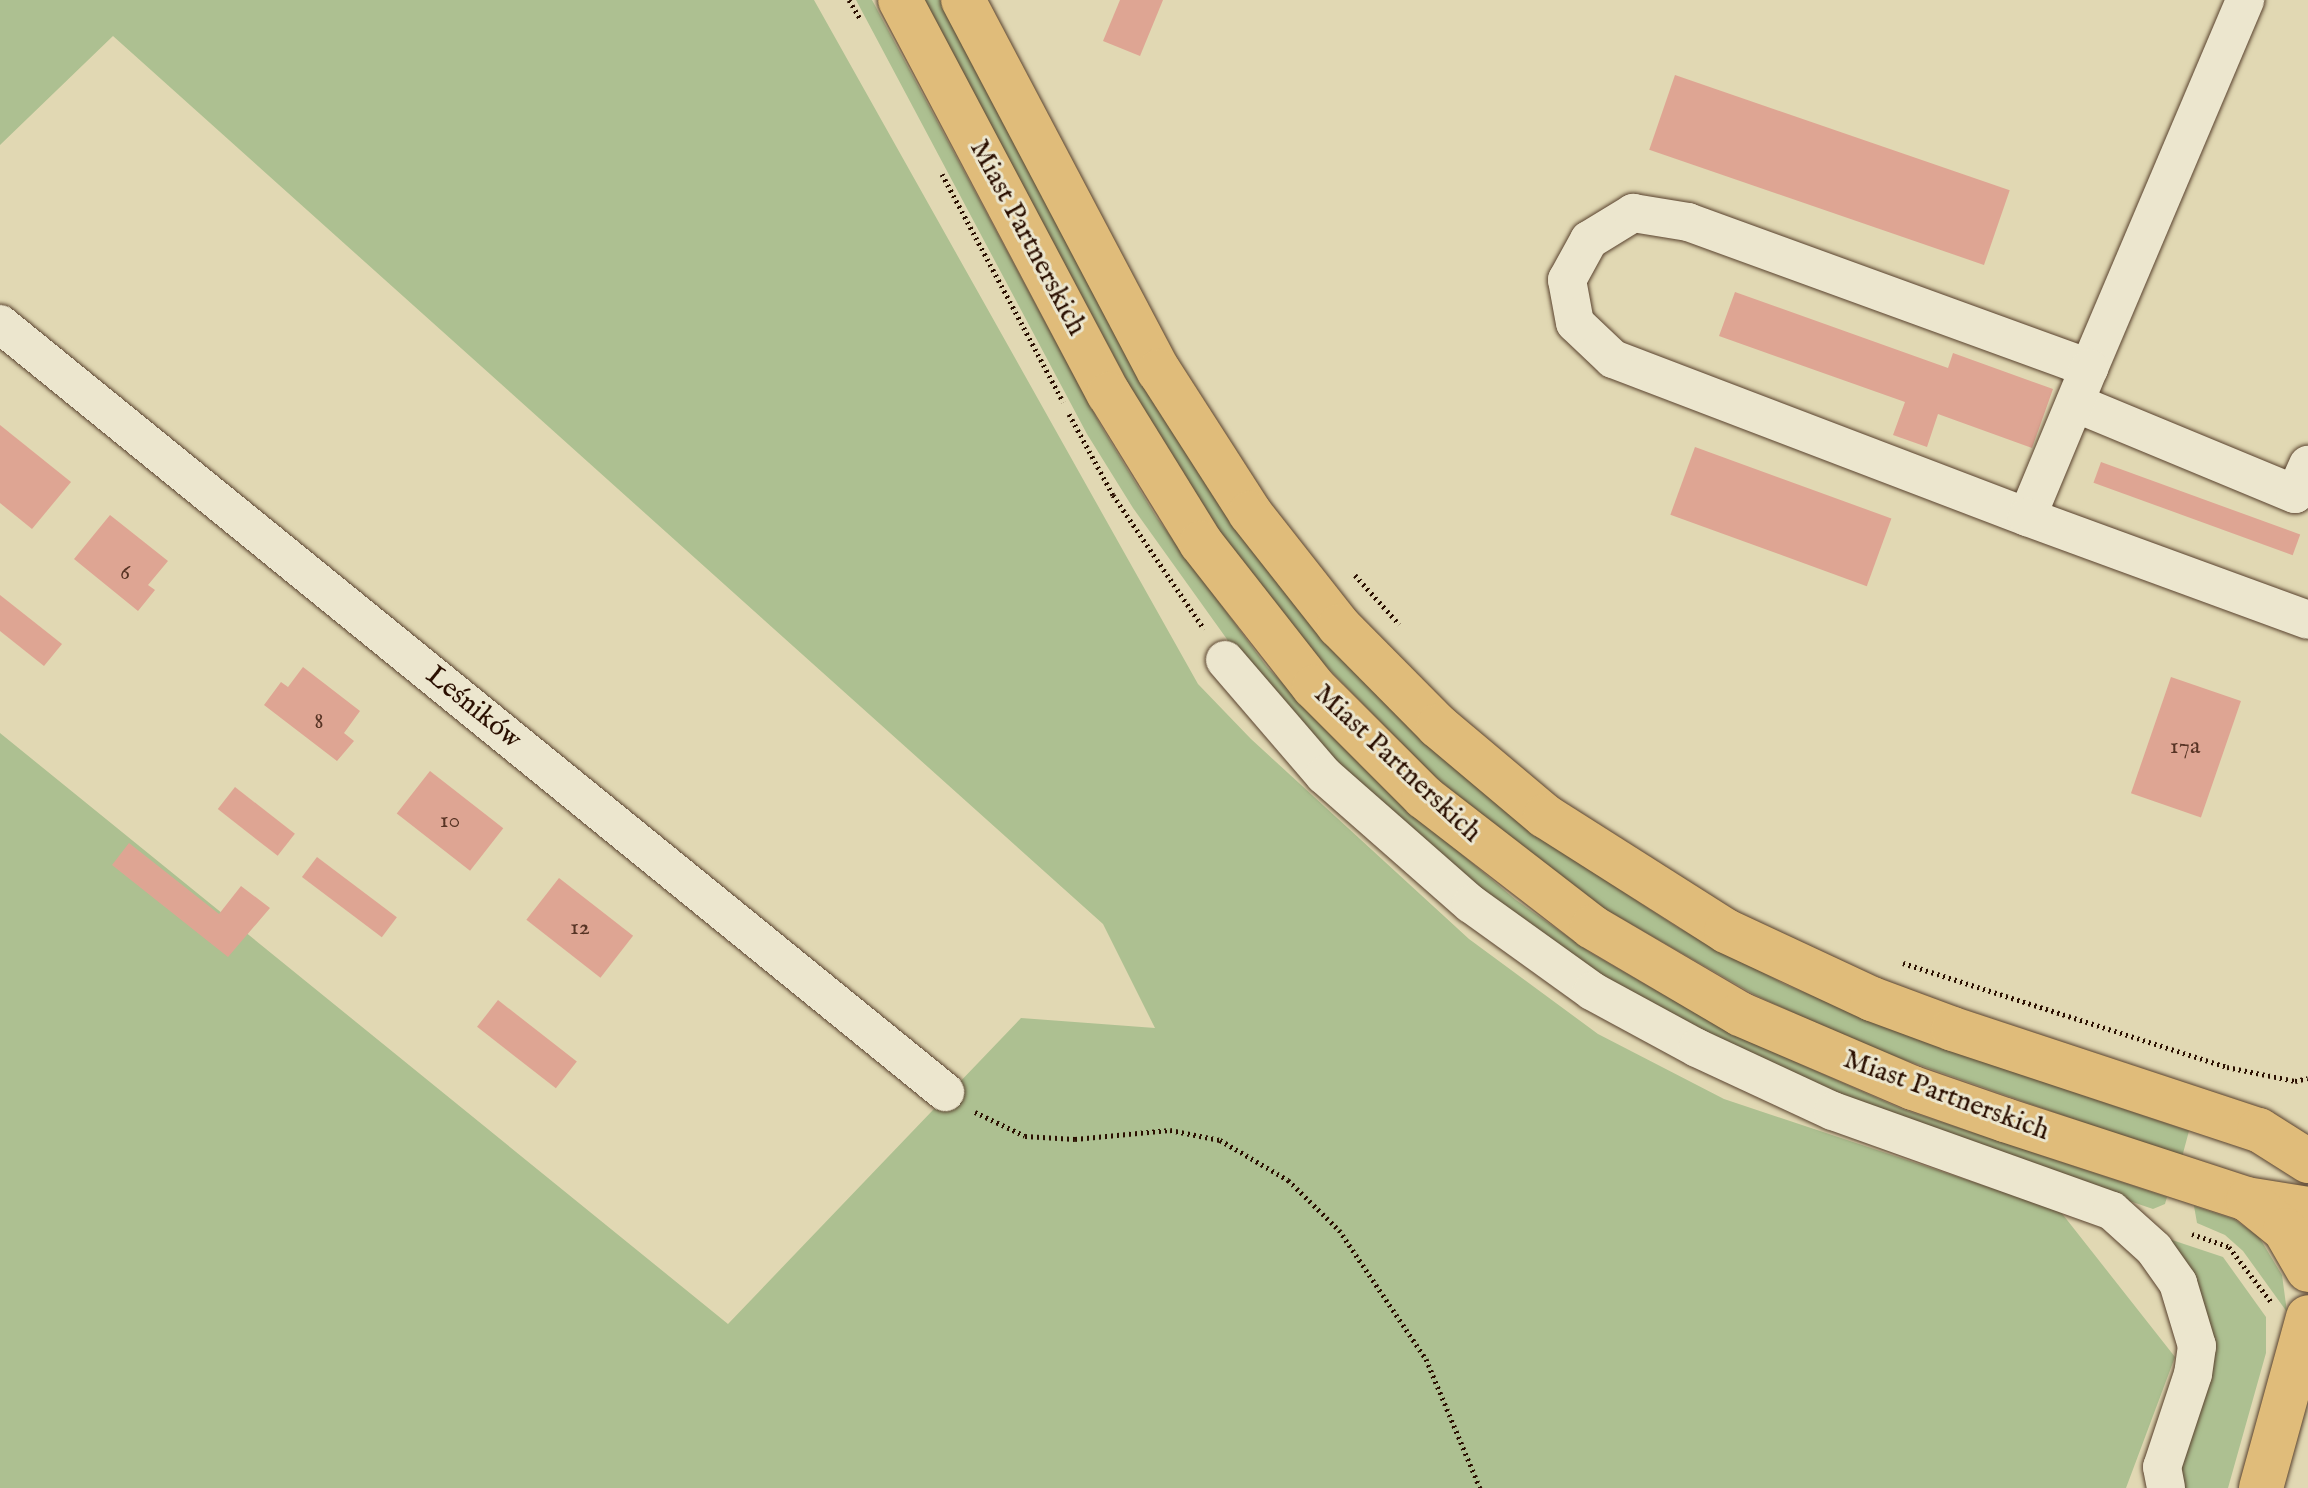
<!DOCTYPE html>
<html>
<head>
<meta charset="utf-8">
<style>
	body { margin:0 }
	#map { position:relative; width:2308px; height:1488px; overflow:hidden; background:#e1d8b3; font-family:"IM FELL English",serif }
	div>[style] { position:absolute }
	.green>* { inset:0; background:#adc091 }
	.building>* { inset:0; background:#dea593; transform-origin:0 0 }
	.path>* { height:5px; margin-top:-2.5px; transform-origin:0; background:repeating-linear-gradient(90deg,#2a0f00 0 2px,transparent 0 6px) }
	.roads { filter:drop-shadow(0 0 2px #58412d) drop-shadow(0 0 2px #58412d) }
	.minor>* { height:38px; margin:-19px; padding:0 19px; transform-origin:19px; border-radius:19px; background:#ece6ce }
	.major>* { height:44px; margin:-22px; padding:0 22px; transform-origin:22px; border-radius:22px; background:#e0bc7a }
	span { translate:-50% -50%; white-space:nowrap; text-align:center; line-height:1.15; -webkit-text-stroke:6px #ece6ce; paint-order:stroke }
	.number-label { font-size:24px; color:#573425 }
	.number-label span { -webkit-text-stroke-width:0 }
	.street-label { font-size:28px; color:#2a0f00 }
</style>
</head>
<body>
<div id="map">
	<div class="green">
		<i style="clip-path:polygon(0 0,814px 0,1198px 684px,1251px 739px,1469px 939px,1598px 1034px,1724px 1099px,2060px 1211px,2175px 1357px,2126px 1488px,0 1488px,0 733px,728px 1324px,1021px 1018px,1155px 1028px,1103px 924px,113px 36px,0 145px)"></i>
		<i style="clip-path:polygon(856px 0,872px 0,1101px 426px,1157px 518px,1267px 667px,1388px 792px,1516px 900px,1591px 953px,1732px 1034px,1902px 1109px,2167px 1197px,2165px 1204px,2153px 1209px,1881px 1117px,1662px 1015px,1513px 920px,1372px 801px,1239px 656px,1133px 508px,1087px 434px)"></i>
		<i style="clip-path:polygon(924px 0,940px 0,1194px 466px,1244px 535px,1562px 852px,1677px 927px,1784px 984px,1927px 1043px,2189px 1131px,2182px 1157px,1868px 1047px,1755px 995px,1603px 908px,1495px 829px,1429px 771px,1324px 664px,1229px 546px,1134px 394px)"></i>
		<i style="clip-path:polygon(2194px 1206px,2234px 1219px,2259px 1237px,2282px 1275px,2287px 1312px,2243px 1251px,2225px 1235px,2197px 1223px)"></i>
		<i style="clip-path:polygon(2169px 1239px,2223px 1257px,2266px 1317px,2266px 1353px,2228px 1488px,2180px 1488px,2176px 1481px,2201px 1385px)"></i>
	</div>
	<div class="building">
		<i style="clip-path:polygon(1120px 0,1163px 0,1140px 56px,1103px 41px)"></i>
		<i style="left:1675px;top:75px;width:354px;height:79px;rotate:19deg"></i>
		<i style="clip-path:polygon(1735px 292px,1948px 368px,1953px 353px,2053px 389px,2032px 448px,1938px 414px,1927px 447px,1893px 435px,1905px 402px,1719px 336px)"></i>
		<i style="clip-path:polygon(0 425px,71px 482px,32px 529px,0 503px)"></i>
		<i style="left:1695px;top:447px;width:209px;height:72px;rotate:20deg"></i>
		<i style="left:2101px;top:462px;width:212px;height:22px;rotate:20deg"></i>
		<i style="clip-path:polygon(110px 515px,168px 561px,148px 585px,155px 590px,138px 611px,74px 559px)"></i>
		<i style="clip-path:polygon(0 595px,62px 644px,44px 666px,0 631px)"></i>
		<i style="clip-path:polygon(303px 667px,360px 711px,344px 733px,354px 741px,337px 761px,264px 705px,281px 682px,288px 687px)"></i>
		<i style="left:2171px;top:677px;width:74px;height:123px;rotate:19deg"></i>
		<i style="left:430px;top:771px;width:93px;height:54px;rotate:38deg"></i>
		<i style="left:235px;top:787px;width:76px;height:28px;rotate:38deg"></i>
		<i style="clip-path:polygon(129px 843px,219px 914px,241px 886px,270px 908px,228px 957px,112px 865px)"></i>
		<i style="left:317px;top:857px;width:100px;height:25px;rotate:37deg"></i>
		<i style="left:559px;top:878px;width:94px;height:53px;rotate:38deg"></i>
		<i style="left:498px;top:1000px;width:100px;height:34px;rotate:38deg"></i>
	</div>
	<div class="path">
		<i style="left:849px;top:0;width:23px;rotate:59deg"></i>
		<i style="left:942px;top:174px;width:258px;rotate:62deg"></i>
		<i style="left:1069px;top:414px;width:92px;rotate:61.5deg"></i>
		<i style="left:1113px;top:495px;width:162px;rotate:55.8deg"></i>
		<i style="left:1355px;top:575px;width:66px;rotate:48.1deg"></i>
		<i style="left:1903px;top:963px;width:340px;rotate:17.8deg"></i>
		<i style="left:2227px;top:1067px;width:69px;rotate:11.6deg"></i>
		<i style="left:2295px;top:1081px;width:13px;rotate:-13deg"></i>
		<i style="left:975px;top:1112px;width:55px;rotate:25.6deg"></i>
		<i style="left:1025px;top:1136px;width:50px;rotate:3.4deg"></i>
		<i style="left:1075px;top:1139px;width:95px;rotate:-5.4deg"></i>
		<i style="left:1170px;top:1130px;width:51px;rotate:11.3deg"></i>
		<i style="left:1220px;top:1140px;width:79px;rotate:30.5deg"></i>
		<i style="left:1288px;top:1180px;width:71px;rotate:44.4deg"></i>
		<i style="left:1339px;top:1230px;width:156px;rotate:56deg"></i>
		<i style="left:1426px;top:1359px;width:140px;rotate:67.3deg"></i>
		<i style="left:2192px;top:1234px;width:39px;rotate:19deg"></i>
		<i style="left:2229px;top:1247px;width:71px;rotate:52.5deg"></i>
	</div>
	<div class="roads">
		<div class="minor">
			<i style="left:0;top:324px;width:1218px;rotate:39.1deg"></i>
			<i style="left:2089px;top:368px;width:400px;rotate:-67deg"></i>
			<i style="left:2075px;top:403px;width:238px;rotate:22.5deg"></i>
			<i style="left:2295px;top:494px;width:32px;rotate:-66deg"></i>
			<i style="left:2027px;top:517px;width:443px;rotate:-159.1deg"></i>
			<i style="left:1613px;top:359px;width:52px;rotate:-136.5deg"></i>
			<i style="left:1575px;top:323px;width:44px;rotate:-100.5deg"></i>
			<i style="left:1567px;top:280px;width:46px;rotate:-61.2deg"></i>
			<i style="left:1589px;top:240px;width:52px;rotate:-31.5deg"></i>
			<i style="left:1633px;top:213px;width:56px;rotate:9.3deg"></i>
			<i style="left:1688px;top:222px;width:427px;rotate:20deg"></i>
			<i style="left:2089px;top:368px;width:161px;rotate:112.6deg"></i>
			<i style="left:2027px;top:517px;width:299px;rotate:20.1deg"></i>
			<i style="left:1225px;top:660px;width:152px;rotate:49.3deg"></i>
			<i style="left:1324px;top:775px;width:196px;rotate:41.3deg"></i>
			<i style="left:1471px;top:904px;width:149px;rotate:35.7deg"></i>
			<i style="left:1592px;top:991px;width:119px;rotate:28.5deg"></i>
			<i style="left:1697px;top:1048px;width:150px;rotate:24.9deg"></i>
			<i style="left:1833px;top:1111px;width:296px;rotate:19.7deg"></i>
			<i style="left:2112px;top:1211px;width:57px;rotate:42.1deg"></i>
			<i style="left:2154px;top:1249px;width:42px;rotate:54.8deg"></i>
			<i style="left:2178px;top:1283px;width:66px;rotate:73.2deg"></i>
			<i style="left:2197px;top:1346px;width:28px;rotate:98deg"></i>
			<i style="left:2193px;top:1374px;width:98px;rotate:108.4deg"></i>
			<i style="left:2162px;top:1467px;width:21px;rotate:79deg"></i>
		</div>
		<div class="major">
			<i style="left:900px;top:0;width:446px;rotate:62.1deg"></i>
			<i style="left:1109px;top:394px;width:175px;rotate:58.3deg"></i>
			<i style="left:1201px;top:543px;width:183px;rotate:51.9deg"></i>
			<i style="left:1314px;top:687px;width:156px;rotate:45deg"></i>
			<i style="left:1424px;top:797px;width:212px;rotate:37.7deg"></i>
			<i style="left:1592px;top:927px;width:172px;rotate:30.4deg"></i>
			<i style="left:1740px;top:1014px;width:188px;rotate:23.2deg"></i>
			<i style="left:1913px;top:1088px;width:97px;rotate:19.2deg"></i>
			<i style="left:2005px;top:1120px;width:254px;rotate:18.1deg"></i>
			<i style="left:2246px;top:1199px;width:63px;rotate:9.2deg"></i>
			<i style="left:963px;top:0;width:420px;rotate:62.2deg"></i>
			<i style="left:1159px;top:371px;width:169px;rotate:57.3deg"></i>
			<i style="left:1250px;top:513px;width:144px;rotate:51.8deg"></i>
			<i style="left:1339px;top:626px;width:141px;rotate:45.3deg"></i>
			<i style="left:1438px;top:726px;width:140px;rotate:40.1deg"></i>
			<i style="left:1545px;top:816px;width:214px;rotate:32.4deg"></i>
			<i style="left:1726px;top:931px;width:161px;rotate:25deg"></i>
			<i style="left:1872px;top:999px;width:86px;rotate:20.3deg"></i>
			<i style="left:1953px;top:1029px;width:322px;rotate:18.3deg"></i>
			<i style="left:2259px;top:1130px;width:58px;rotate:32.3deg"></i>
			<i style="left:2248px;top:1200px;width:48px;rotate:39deg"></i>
			<i style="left:2285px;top:1230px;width:46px;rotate:60.1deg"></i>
			<i style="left:2261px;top:1488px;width:177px;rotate:-74.6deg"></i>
		</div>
	</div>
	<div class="number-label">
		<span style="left:125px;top:573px">6</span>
		<span style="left:319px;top:722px">8</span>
		<span style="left:2185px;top:747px">17a</span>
		<span style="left:450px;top:821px">10</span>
		<span style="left:580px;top:928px">12</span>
	</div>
	<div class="street-label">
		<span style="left:1027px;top:238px;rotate:62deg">Miast Partnerskich</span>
		<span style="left:473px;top:708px;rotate:39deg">Leśników</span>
		<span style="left:1397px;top:764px;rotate:43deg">Miast Partnerskich</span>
		<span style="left:1946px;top:1096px;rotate:20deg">Miast Partnerskich</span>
	</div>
</div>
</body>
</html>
